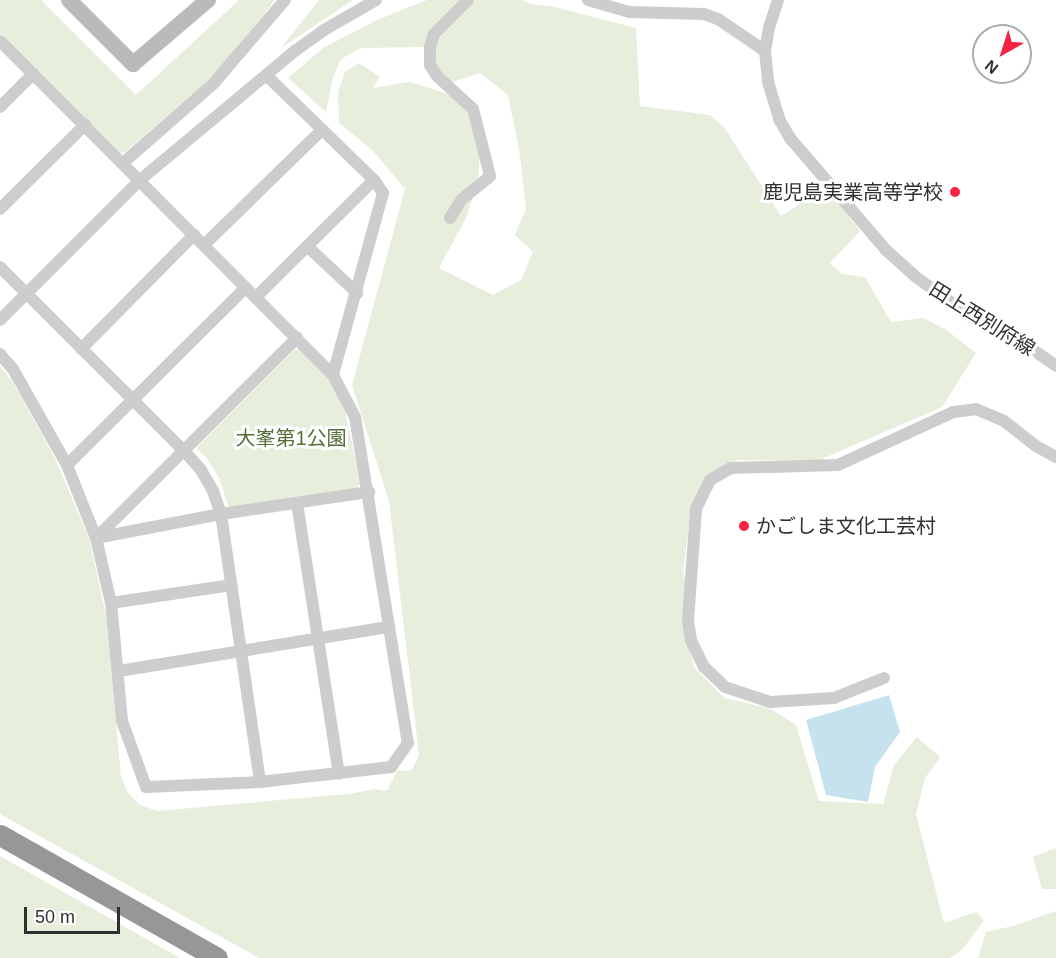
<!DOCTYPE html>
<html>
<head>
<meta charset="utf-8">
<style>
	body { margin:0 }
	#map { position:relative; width:1056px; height:958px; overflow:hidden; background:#fff; font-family:Arial,"Noto Sans JP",sans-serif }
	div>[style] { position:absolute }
	.green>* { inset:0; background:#e7eedc }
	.water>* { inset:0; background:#c7e2ef }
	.street>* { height:12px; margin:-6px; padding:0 6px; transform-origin:6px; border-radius:6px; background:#cdcdcd }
	.secondary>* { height:16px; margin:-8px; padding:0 8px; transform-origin:8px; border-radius:8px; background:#bababa }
	.highway>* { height:21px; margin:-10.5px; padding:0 10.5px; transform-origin:10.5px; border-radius:10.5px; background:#979797 }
	.dots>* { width:16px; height:16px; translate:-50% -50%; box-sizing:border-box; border:3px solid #fff; border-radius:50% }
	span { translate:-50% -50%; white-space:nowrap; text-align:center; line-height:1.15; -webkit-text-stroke:6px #fff; paint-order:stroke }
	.poi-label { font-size:20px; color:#303030 }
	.right { translate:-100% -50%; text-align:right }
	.left { translate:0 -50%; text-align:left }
	.street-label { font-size:20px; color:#303030 }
	.park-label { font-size:20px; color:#567038 }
	.north { position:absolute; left:972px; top:24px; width:60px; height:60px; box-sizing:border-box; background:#fff; border:2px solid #acacac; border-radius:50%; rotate:219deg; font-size:16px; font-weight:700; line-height:24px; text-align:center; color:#303030 }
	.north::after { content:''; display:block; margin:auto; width:21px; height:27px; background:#f52341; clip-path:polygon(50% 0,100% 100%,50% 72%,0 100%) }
	.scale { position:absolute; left:24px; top:907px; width:96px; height:27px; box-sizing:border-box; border:3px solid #303030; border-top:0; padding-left:8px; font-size:18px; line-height:21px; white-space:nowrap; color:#303030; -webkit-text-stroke:4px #fff; paint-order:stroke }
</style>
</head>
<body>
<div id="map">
	<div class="green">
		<i style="clip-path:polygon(0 0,41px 0,136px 95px,239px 0,275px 0,220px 70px,124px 153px,118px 152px,0 33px)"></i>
		<i style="clip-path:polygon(319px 0,353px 0,281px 48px)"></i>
		<i style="clip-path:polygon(427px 0,523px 0,531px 4px,555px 7px,636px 28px,640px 106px,710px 115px,724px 127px,781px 216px,826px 187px,860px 231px,830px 263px,842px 274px,865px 277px,891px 322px,923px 318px,945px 329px,976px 353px,942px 407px,817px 461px,738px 460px,707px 477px,690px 515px,683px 573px,691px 601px,683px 624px,694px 667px,724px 698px,771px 709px,796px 725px,819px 801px,883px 804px,894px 765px,917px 737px,940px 757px,925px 778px,916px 814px,944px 923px,976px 912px,984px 920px,962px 950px,950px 958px,259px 958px,0 814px,0 366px,12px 381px,53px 454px,89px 538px,106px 616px,121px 776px,128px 793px,140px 805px,157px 811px,348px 794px,375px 789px,387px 791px,397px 771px,412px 770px,419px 755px,389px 501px,352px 385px,405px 189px,373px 151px,339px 123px,338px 92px,345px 72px,359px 63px,380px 77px,373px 88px,410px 82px,448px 94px,473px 113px,480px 154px,478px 182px,466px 218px,439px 268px,493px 295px,521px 280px,533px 252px,515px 235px,526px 209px,519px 149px,508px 95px,480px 73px,446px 84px,427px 72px,424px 47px,361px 48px,341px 59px,333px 77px,326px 112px,288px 78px,323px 48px,377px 20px)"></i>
		<i style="clip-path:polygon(300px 349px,328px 378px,345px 409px,360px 484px,356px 489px,229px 508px,219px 478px,206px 457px,196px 448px,294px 350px)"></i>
		<i style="clip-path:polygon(1056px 848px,1056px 889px,1042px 889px,1033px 857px)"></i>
		<i style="clip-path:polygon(0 856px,180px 958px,0 958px)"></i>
		<i style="clip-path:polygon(1056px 911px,1056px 958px,978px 958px,986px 932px,1013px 926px)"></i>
	</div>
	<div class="water">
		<i style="clip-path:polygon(889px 695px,900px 732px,875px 767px,868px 802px,826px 795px,806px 720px)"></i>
	</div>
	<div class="street">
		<i style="left:588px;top:0;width:43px;rotate:16.3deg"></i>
		<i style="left:629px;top:12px;width:75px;rotate:1.5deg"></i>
		<i style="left:704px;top:14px;width:15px;rotate:20deg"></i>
		<i style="left:718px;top:19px;width:57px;rotate:34.2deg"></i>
		<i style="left:778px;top:0;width:29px;rotate:108deg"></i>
		<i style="left:769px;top:28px;width:23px;rotate:100deg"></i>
		<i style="left:765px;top:51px;width:31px;rotate:84deg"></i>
		<i style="left:768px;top:82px;width:39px;rotate:73deg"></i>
		<i style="left:779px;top:119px;width:22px;rotate:60deg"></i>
		<i style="left:790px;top:138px;width:148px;rotate:49.4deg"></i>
		<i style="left:886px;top:250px;width:40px;rotate:42deg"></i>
		<i style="left:916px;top:277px;width:72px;rotate:35.9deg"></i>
		<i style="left:974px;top:319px;width:62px;rotate:27deg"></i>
		<i style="left:1029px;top:347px;width:33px;rotate:35deg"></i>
		<i style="left:0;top:41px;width:472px;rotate:45.1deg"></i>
		<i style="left:333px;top:375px;width:47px;rotate:62.4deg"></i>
		<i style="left:355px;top:417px;width:330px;rotate:80.8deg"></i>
		<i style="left:408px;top:743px;width:29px;rotate:125deg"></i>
		<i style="left:391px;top:767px;width:132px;rotate:173.5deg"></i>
		<i style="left:260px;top:782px;width:114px;rotate:177.5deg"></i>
		<i style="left:146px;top:787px;width:70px;rotate:-110deg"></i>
		<i style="left:122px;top:721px;width:119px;rotate:-95.3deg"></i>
		<i style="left:111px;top:603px;width:67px;rotate:-103deg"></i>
		<i style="left:96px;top:538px;width:79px;rotate:-111.7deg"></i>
		<i style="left:67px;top:465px;width:110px;rotate:-119.4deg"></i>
		<i style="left:13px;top:369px;width:20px;rotate:-131deg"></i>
		<i style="left:266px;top:75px;width:151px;rotate:44.2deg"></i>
		<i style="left:374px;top:180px;width:16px;rotate:55deg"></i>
		<i style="left:383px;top:193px;width:189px;rotate:105.4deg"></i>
		<i style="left:0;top:107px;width:47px;rotate:-45deg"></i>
		<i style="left:123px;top:163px;width:121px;rotate:-41.3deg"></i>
		<i style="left:214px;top:83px;width:109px;rotate:-49.5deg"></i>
		<i style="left:0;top:209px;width:120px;rotate:-44.7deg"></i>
		<i style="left:450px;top:218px;width:22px;rotate:-58deg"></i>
		<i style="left:462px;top:199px;width:36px;rotate:-39deg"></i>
		<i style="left:490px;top:176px;width:69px;rotate:-104.2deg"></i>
		<i style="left:473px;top:109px;width:49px;rotate:-137.5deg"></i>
		<i style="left:437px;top:76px;width:13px;rotate:-122deg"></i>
		<i style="left:430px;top:65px;width:18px;rotate:-90deg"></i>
		<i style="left:430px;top:47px;width:14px;rotate:-73deg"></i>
		<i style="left:434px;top:34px;width:48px;rotate:-45deg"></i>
		<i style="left:204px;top:245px;width:165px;rotate:-44.3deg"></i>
		<i style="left:307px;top:246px;width:69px;rotate:43.2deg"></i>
		<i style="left:0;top:267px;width:262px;rotate:45deg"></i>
		<i style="left:185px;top:452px;width:24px;rotate:48deg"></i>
		<i style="left:201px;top:470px;width:24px;rotate:60deg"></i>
		<i style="left:213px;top:491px;width:24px;rotate:71deg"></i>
		<i style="left:221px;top:514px;width:271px;rotate:81.7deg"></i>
		<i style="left:256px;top:297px;width:166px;rotate:-44.8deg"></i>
		<i style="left:0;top:320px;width:198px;rotate:-45deg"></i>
		<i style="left:140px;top:180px;width:202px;rotate:-39.8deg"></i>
		<i style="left:295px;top:51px;width:36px;rotate:-36deg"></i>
		<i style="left:324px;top:30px;width:60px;rotate:-30deg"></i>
		<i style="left:81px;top:349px;width:161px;rotate:-45.3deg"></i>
		<i style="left:67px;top:465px;width:252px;rotate:-44.8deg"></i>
		<i style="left:297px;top:503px;width:274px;rotate:81.2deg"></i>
		<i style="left:96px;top:538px;width:284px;rotate:-44.9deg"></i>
		<i style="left:96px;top:538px;width:127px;rotate:-10.9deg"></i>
		<i style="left:221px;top:514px;width:150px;rotate:-8.5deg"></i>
		<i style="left:111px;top:603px;width:122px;rotate:-8.5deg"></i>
		<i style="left:119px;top:671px;width:274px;rotate:-9.3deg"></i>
		<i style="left:884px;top:678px;width:54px;rotate:158.2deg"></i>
		<i style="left:834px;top:698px;width:64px;rotate:176.4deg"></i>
		<i style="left:770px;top:702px;width:47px;rotate:-161.6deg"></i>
		<i style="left:725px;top:687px;width:29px;rotate:-136deg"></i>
		<i style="left:704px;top:667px;width:30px;rotate:-116deg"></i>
		<i style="left:691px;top:640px;width:19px;rotate:-99deg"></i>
		<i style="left:688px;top:621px;width:112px;rotate:-85.9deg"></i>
		<i style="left:696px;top:509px;width:32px;rotate:-64deg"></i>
		<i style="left:710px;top:480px;width:24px;rotate:-30deg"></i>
		<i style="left:731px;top:468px;width:107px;rotate:-1.6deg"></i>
		<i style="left:838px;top:465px;width:127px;rotate:-24.7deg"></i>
		<i style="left:953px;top:412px;width:23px;rotate:-7deg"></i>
		<i style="left:976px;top:409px;width:30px;rotate:23deg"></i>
		<i style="left:1004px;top:421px;width:41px;rotate:38deg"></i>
		<i style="left:1036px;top:446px;width:23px;rotate:29deg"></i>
	</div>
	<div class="secondary">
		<i style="left:69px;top:0;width:91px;rotate:45deg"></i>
		<i style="left:133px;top:64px;width:99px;rotate:-40.5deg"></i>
	</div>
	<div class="highway">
		<i style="left:0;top:835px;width:249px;rotate:29.5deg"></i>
	</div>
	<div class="dots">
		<i style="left:955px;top:192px;background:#f52341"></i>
		<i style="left:744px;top:526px;background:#f52341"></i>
	</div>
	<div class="poi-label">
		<span class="right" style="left:943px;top:192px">鹿児島実業高等学校</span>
		<span class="left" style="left:756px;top:526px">かごしま文化工芸村</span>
	</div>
	<div class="street-label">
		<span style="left:982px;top:319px;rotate:32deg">田上西別府線</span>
	</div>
	<div class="park-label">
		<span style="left:291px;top:438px">大峯第1公園</span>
	</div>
	<div class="north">N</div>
	<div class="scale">50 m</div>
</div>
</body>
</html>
